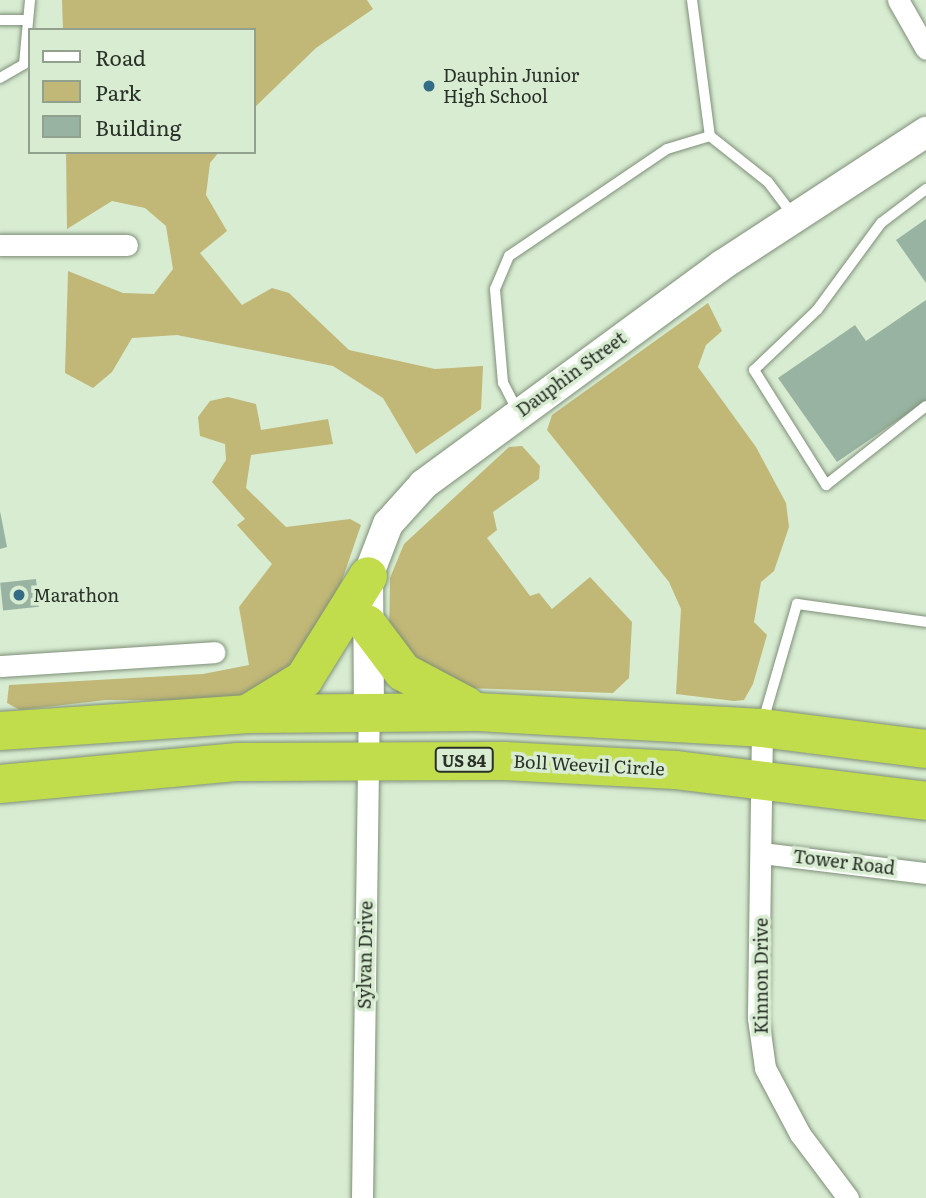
<!DOCTYPE html>
<html>
<head>
<meta charset="utf-8">
<style>
	body { margin:0 }
	#map { position:relative; width:926px; height:1198px; overflow:hidden; background:#d8ecd2; font-family:Literata,serif }
	div>[style] { position:absolute }
	.green>* { inset:0; background:#c1b777 }
	.building>* { inset:0; background:#98b3a1; transform-origin:0 0 }
	.roads { filter:drop-shadow(0 0 2px #7e8f78) drop-shadow(0 0 2px #7e8f78) }
	.lane>* { height:10px; margin:-5px; padding:0 5px; transform-origin:5px; border-radius:5px; background:#fff }
	.street>* { height:21px; margin:-10.5px; padding:0 10.5px; transform-origin:10.5px; border-radius:10.5px; background:#fff }
	.secondary>* { height:30px; margin:-15px; padding:0 15px; transform-origin:15px; border-radius:15px; background:#fff }
	.highway>* { height:38px; margin:-19px; padding:0 19px; transform-origin:19px; border-radius:19px; background:#c2dd4c }
	.dots>* { width:19px; height:19px; translate:-50% -50%; box-sizing:border-box; border:4px solid #d8ecd2; border-radius:50% }
	span { translate:-50% -50%; white-space:nowrap; text-align:center; line-height:1.15; -webkit-text-stroke:7px #d8ecd2; paint-order:stroke }
	.shield-label span { padding:2px 5px; background:#d8ecd2; border:2px solid; border-radius:5px; -webkit-text-stroke-width:0 }
	.shield-label { font-size:16px; color:#293027; font-weight:700 }
	.poi-label { font-size:18px; color:#293027 }
	.left { translate:0 -50%; text-align:left }
	.street-label { font-size:18px; color:#293027 }
	.legend { position:absolute; left:28px; top:28px; width:228px; height:126px; box-sizing:border-box; background:#d8ecd2; border:2px solid #92a18e; margin:0; padding:9px 12px; list-style:none; font-size:21px; color:#293027 }
	.legend li { display:flex; align-items:center; gap:14px; height:35px }
	.legend b { width:35px; border:2px solid #92a18e }
</style>
</head>
<body>
<div id="map">
	<div class="green">
		<i style="clip-path:polygon(62px 0,367px 0,373px 9px,316px 48px,254px 108px,254px 30px,63px 30px)"></i>
		<i style="clip-path:polygon(66px 152px,219px 152px,210px 163px,206px 195px,227px 231px,200px 253px,242px 305px,272px 288px,289px 293px,349px 350px,435px 369px,483px 366px,481px 409px,416px 454px,383px 398px,333px 366px,177px 335px,132px 338px,112px 372px,93px 388px,65px 373px,68px 271px,123px 293px,154px 294px,173px 269px,166px 226px,145px 208px,112px 201px,67px 229px)"></i>
		<i style="clip-path:polygon(708px 303px,722px 331px,706px 345px,698px 367px,756px 447px,786px 503px,789px 527px,774px 571px,761px 582px,754px 622px,767px 635px,753px 684px,744px 700px,734px 701px,676px 694px,681px 609px,669px 582px,547px 430px,552px 415px)"></i>
		<i style="clip-path:polygon(228px 397px,256px 404px,261px 430px,328px 419px,333px 444px,251px 455px,246px 488px,286px 527px,350px 519px,361px 525px,317px 653px,235px 701px,106px 700px,20px 710px,7px 703px,9px 685px,203px 674px,249px 665px,239px 607px,272px 564px,237px 525px,245px 519px,212px 482px,226px 460px,225px 444px,200px 436px,198px 417px,210px 401px)"></i>
		<i style="clip-path:polygon(522px 446px,540px 466px,539px 479px,493px 512px,497px 530px,487px 538px,530px 596px,539px 593px,552px 609px,590px 577px,632px 622px,629px 678px,613px 693px,438px 687px,389px 639px,390px 578px,404px 544px,509px 447px)"></i>
	</div>
	<div class="building">
		<i style="clip-path:polygon(926px 219px,926px 283px,896px 240px)"></i>
		<i style="clip-path:polygon(926px 300px,926px 401px,837px 462px,778px 378px,855px 325px,866px 341px)"></i>
		<i style="clip-path:polygon(0 511px,7px 547px,0 549px)"></i>
		<i style="left:36px;top:579px;width:28px;height:36px;rotate:84deg"></i>
	</div>
	<div class="roads">
		<div class="lane">
			<i style="left:692px;top:0;width:137px;rotate:82.5deg"></i>
			<i style="left:710px;top:136px;width:74px;rotate:38.4deg"></i>
			<i style="left:768px;top:182px;width:41px;rotate:52.9deg"></i>
			<i style="left:0;top:20px;width:28px"></i>
			<i style="left:0;top:78px;width:28px;rotate:-30deg"></i>
			<i style="left:24px;top:64px;width:64px;rotate:-84.6deg"></i>
			<i style="left:926px;top:189px;width:56px;rotate:142.9deg"></i>
			<i style="left:881px;top:223px;width:108px;rotate:126.3deg"></i>
			<i style="left:817px;top:310px;width:87px;rotate:136.4deg"></i>
			<i style="left:754px;top:370px;width:136px;rotate:57.9deg"></i>
			<i style="left:826px;top:485px;width:127px;rotate:-38.3deg"></i>
			<i style="left:518px;top:412px;width:33px;rotate:-117deg"></i>
			<i style="left:503px;top:383px;width:94px;rotate:-94.9deg"></i>
			<i style="left:495px;top:289px;width:36px;rotate:-67deg"></i>
			<i style="left:509px;top:256px;width:191px;rotate:-34.1deg"></i>
			<i style="left:667px;top:149px;width:45px;rotate:-16.8deg"></i>
			<i style="left:763px;top:721px;width:122px;rotate:-73.8deg"></i>
			<i style="left:797px;top:604px;width:130px;rotate:7.9deg"></i>
		</div>
		<div class="street">
			<i style="left:898px;top:0;width:56px;rotate:60.3deg"></i>
			<i style="left:0;top:245px;width:127px"></i>
			<i style="left:0;top:666px;width:215px;rotate:-3.7deg"></i>
			<i style="left:762px;top:728px;width:290px;rotate:90.8deg"></i>
			<i style="left:758px;top:1018px;width:50px;rotate:82deg"></i>
			<i style="left:765px;top:1068px;width:75px;rotate:62.1deg"></i>
			<i style="left:800px;top:1134px;width:80px;rotate:53.1deg"></i>
			<i style="left:762px;top:853px;width:165px;rotate:7deg"></i>
			<i style="left:362px;top:1198px;width:486px;rotate:-89.2deg"></i>
		</div>
		<div class="secondary">
			<i style="left:369px;top:712px;width:136px;rotate:-90.4deg"></i>
			<i style="left:368px;top:576px;width:56px;rotate:-69deg"></i>
			<i style="left:388px;top:524px;width:54px;rotate:-48deg"></i>
			<i style="left:424px;top:484px;width:370px;rotate:-36.3deg"></i>
			<i style="left:722px;top:265px;width:244px;rotate:-33.1deg"></i>
		</div>
		<div class="highway">
			<i style="left:367px;top:624px;width:60px;rotate:53.1deg"></i>
			<i style="left:403px;top:672px;width:72px;rotate:28deg"></i>
			<i style="left:249px;top:713px;width:65px;rotate:-31.7deg"></i>
			<i style="left:304px;top:679px;width:121px;rotate:-58.1deg"></i>
			<i style="left:0;top:731px;width:249px;rotate:-3.9deg"></i>
			<i style="left:248px;top:714px;width:230px;rotate:-0.5deg"></i>
			<i style="left:478px;top:712px;width:284px;rotate:3.2deg"></i>
			<i style="left:762px;top:728px;width:165px;rotate:7.3deg"></i>
			<i style="left:0;top:784px;width:239px;rotate:-5.3deg"></i>
			<i style="left:238px;top:762px;width:266px;rotate:-0.2deg"></i>
			<i style="left:504px;top:761px;width:171px;rotate:3deg"></i>
			<i style="left:675px;top:770px;width:253px;rotate:7deg"></i>
		</div>
	</div>
	<div class="dots">
		<i style="left:429px;top:86px;background:#346b86"></i>
		<i style="left:19px;top:595px;background:#346b86"></i>
	</div>
	<div class="shield-label">
		<span style="left:464px;top:760px">US 84</span>
	</div>
	<div class="poi-label">
		<span class="left" style="left:443px;top:86px">Dauphin Junior<br>High School</span>
		<span class="left" style="left:33px;top:595px">Marathon</span>
	</div>
	<div class="street-label">
		<span style="left:571px;top:374px;rotate:-36deg">Dauphin Street</span>
		<span style="left:589px;top:765px;rotate:3deg">Boll Weevil Circle</span>
		<span style="left:844px;top:862px;rotate:7deg">Tower Road</span>
		<span style="left:365px;top:955px;rotate:-89deg">Sylvan Drive</span>
		<span style="left:761px;top:976px;rotate:-90deg">Kinnon Drive</span>
	</div>
	<ul class="legend">
	<li><b style="height:9px;background:#fff"></b>Road</li>
	<li><b style="height:19px;background:#c1b777"></b>Park</li>
	<li><b style="height:19px;background:#98b3a1"></b>Building</li>
	</ul>
</div>
</body>
</html>
